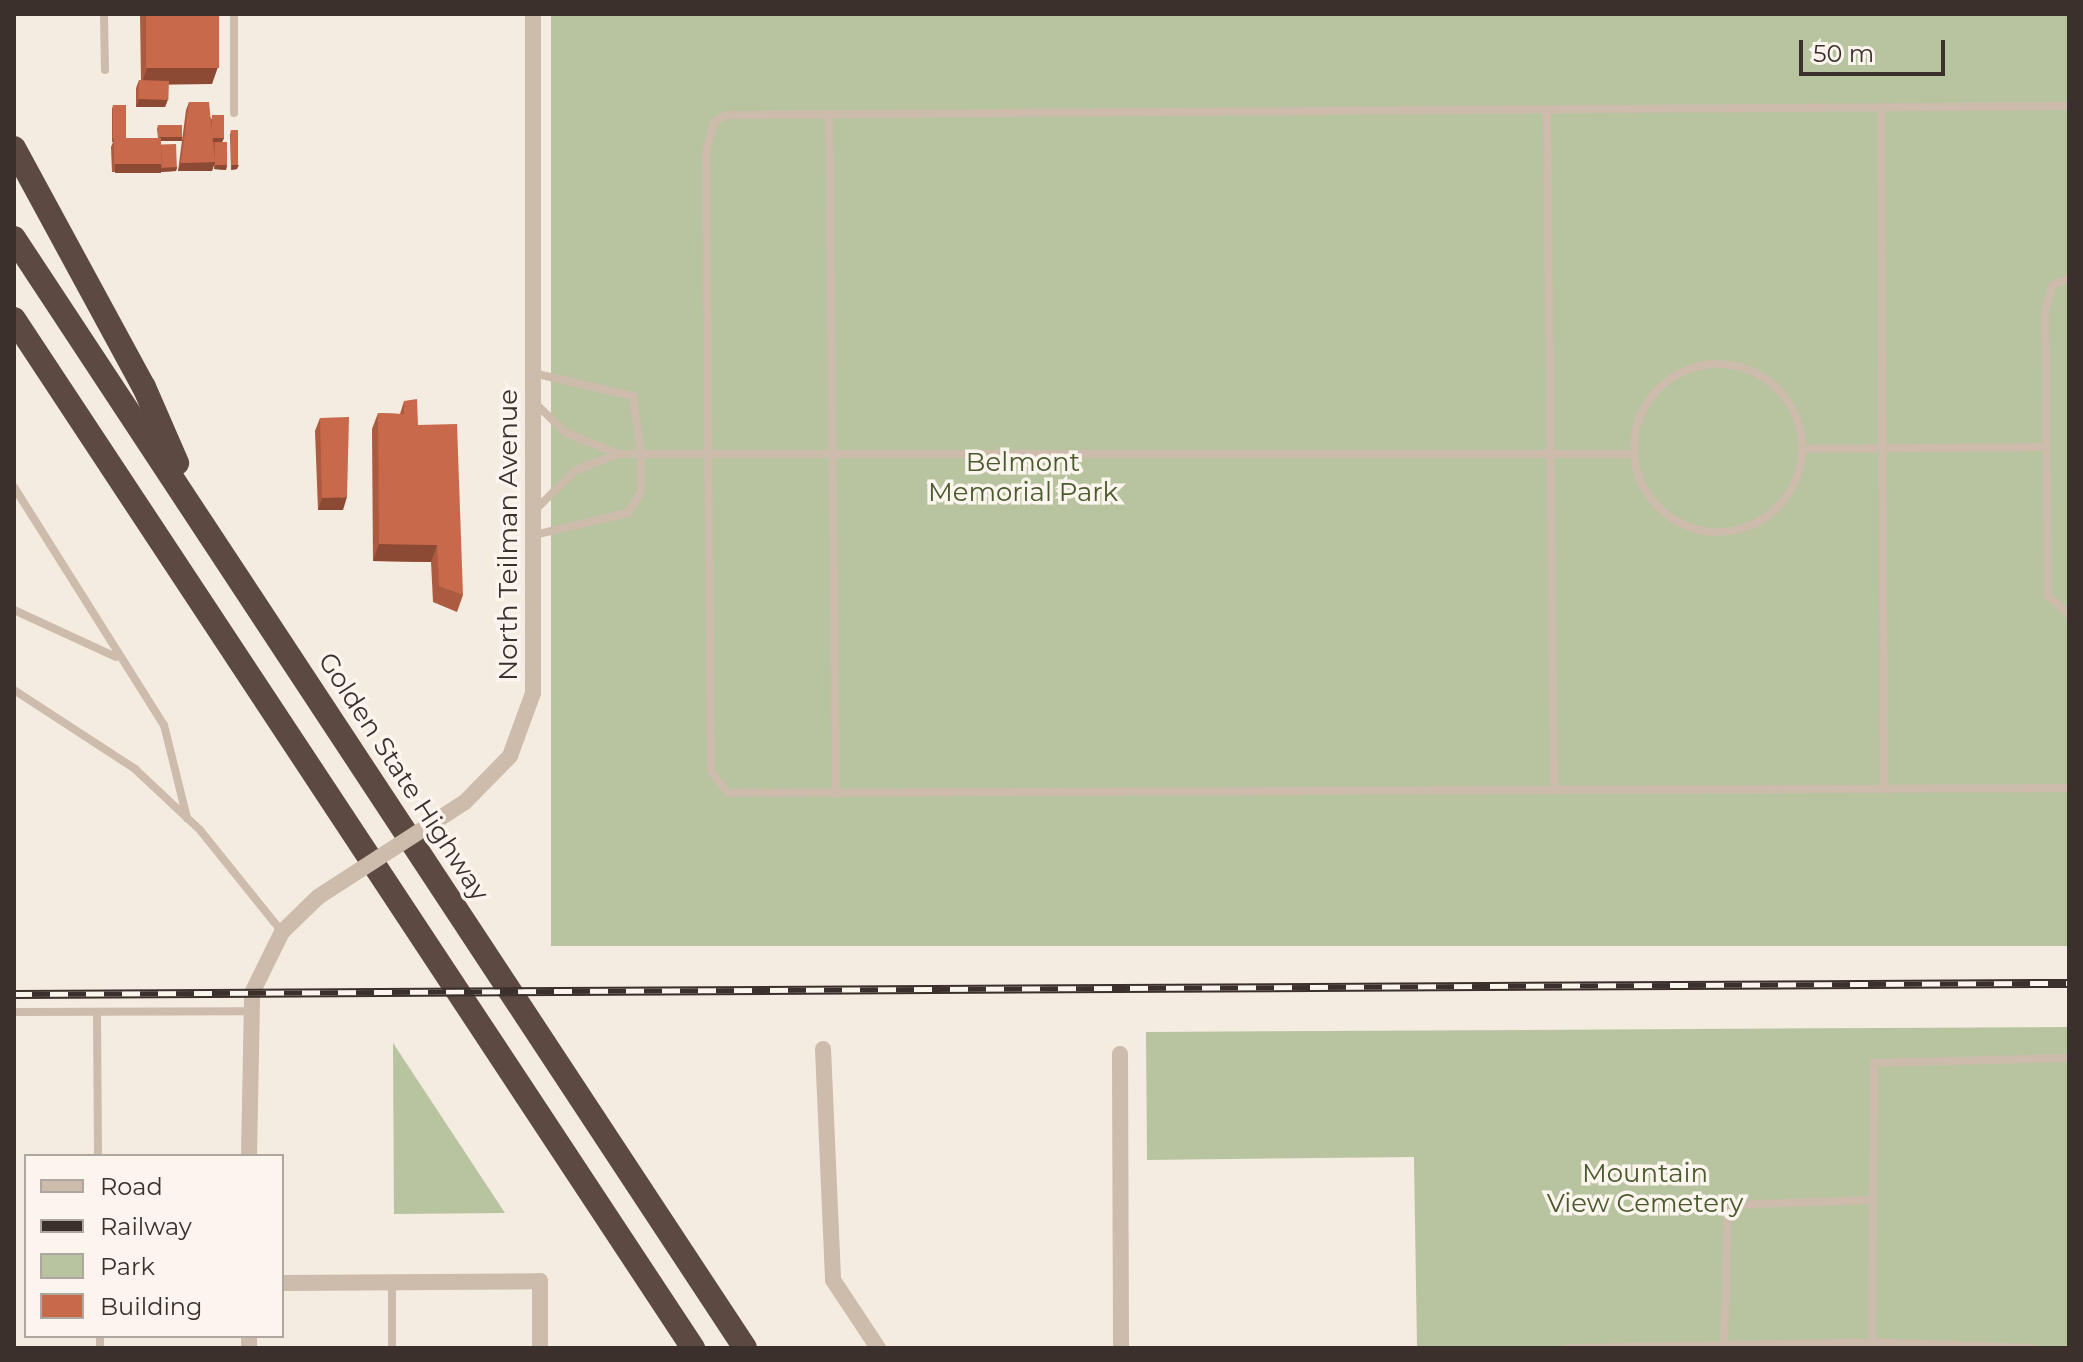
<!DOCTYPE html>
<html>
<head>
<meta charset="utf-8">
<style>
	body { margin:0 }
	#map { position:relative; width:2083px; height:1362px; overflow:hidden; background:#f4ebe1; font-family:Montserrat,sans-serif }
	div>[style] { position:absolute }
	.green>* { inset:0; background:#b8c4a0; transform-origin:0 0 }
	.service>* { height:8px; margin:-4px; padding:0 4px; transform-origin:4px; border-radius:4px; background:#cdbbac }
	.service>.ring { margin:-4px; padding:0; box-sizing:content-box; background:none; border:8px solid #cdbbac; border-radius:50% }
	.minor>* { height:16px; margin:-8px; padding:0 8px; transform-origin:8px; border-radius:8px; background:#cdbbac }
	.motorway>* { height:24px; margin:-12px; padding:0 12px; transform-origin:12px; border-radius:12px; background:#5c4a42 }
	.rail>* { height:9px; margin-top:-4.5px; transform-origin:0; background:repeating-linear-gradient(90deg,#fbf5ee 0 18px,#3b302b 0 36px); box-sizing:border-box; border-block:2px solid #3b302b }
	.minor-bridge>* { height:16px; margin:-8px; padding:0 8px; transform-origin:8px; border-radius:8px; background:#cdbbac }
	.wall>* { inset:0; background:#ac5a40 }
	.shaded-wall>* { inset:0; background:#8c4a34; transform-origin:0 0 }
	.building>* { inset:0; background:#c8694b; transform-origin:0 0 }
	span { translate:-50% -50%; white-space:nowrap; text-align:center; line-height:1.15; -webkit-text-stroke:7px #fbf5ee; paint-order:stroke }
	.park-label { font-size:26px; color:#4a5a2e }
	.street-label { font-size:26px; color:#3b302b }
	.frame { position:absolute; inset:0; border:16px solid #3b302b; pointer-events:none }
	.legend { position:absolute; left:24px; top:1154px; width:260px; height:184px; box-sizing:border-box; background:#fbf5ee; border:2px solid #aea6a0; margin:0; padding:10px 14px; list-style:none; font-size:24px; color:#3b302b }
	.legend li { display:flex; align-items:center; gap:16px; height:40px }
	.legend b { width:40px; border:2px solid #aea6a0 }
	.scale { position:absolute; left:1799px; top:40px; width:146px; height:36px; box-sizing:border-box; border:4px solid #3b302b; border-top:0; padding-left:10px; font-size:24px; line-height:28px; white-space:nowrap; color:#3b302b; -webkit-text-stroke:6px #fbf5ee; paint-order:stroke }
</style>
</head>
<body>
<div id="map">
	<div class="green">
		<i style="left:551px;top:14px;width:1518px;height:932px"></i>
		<i style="clip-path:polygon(2069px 1027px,2069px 1348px,1417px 1348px,1414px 1157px,1147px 1160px,1146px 1032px)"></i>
		<i style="clip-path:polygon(393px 1043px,505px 1213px,394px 1214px)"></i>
	</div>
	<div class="service">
		<i style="left:104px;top:14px;width:56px;rotate:89deg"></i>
		<i style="left:234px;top:14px;width:99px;rotate:90deg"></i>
		<i style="left:2069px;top:106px;width:1343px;rotate:179.62deg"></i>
		<i style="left:726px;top:115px;width:14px;rotate:150deg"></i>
		<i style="left:714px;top:122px;width:30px;rotate:105deg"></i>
		<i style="left:706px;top:151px;width:621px;rotate:89.54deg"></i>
		<i style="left:711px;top:772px;width:27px;rotate:51deg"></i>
		<i style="left:728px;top:793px;width:1341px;rotate:-0.21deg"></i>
		<i style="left:1881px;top:107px;width:682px;rotate:89.75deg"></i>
		<i style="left:1547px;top:112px;width:677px;rotate:89.41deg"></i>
		<i style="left:829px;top:114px;width:680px;rotate:89.41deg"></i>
		<i style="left:2069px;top:278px;width:17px;rotate:156deg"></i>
		<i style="left:2053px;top:285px;width:26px;rotate:108deg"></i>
		<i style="left:2045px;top:310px;width:286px;rotate:89.4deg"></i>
		<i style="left:2048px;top:596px;width:28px;rotate:41deg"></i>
		<i class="ring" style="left:1634px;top:364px;width:160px;height:160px"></i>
		<i style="left:533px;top:373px;width:103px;rotate:13deg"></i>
		<i style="left:633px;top:396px;width:59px;rotate:82.1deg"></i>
		<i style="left:641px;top:454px;width:38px;rotate:90deg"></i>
		<i style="left:641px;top:492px;width:25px;rotate:122deg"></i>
		<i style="left:628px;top:513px;width:97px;rotate:166.8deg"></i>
		<i style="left:535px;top:403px;width:43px;rotate:44.1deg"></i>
		<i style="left:566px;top:433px;width:57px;rotate:21.6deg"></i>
		<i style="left:619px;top:454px;width:1015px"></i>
		<i style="left:1802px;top:449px;width:244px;rotate:-0.5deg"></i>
		<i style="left:14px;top:487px;width:281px;rotate:57.8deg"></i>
		<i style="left:164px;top:725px;width:96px;rotate:76.1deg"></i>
		<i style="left:535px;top:510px;width:57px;rotate:-44.3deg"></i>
		<i style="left:576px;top:470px;width:45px;rotate:-20.9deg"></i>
		<i style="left:14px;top:610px;width:112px;rotate:24.7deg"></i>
		<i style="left:14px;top:690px;width:145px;rotate:33.1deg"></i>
		<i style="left:135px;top:769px;width:89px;rotate:43.2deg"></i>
		<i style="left:200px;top:830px;width:131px;rotate:51.2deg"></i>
		<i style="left:14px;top:1012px;width:236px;rotate:-0.2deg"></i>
		<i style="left:97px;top:1012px;width:144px;rotate:89.6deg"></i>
		<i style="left:392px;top:1282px;width:66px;rotate:90deg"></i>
		<i style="left:100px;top:1336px;width:12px;rotate:90deg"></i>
		<i style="left:1724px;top:1347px;width:142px;rotate:-88.4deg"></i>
		<i style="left:1728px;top:1205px;width:144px;rotate:-2deg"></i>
		<i style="left:1567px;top:1348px;width:305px;rotate:-1.1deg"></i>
		<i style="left:1872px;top:1342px;width:161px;rotate:2.1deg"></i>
		<i style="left:1872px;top:1348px;width:285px;rotate:-89.6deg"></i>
		<i style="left:1874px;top:1063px;width:195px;rotate:-1.5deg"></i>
	</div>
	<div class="minor">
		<i style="left:465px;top:802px;width:64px;rotate:-45.6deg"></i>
		<i style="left:510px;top:756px;width:67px;rotate:-69.9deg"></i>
		<i style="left:533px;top:693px;width:679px;rotate:-90deg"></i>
		<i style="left:823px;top:1049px;width:231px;rotate:87.5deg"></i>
		<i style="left:833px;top:1280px;width:82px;rotate:56.5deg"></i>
		<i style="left:1120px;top:1054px;width:294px;rotate:89.8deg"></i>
		<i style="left:249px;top:1156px;width:163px;rotate:-88.9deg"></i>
		<i style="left:252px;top:993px;width:68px;rotate:-63.8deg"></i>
		<i style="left:282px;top:932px;width:50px;rotate:-44.2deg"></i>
		<i style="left:282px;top:1283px;width:258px;rotate:-0.4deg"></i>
		<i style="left:540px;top:1281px;width:67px;rotate:90deg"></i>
		<i style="left:249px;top:1348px;width:12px;rotate:-90deg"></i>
	</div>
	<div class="motorway">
		<i style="left:14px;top:148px;width:272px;rotate:61.5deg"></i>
		<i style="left:144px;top:387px;width:83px;rotate:66.5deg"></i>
		<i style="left:14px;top:238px;width:1329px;rotate:56.63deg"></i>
		<i style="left:14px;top:319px;width:1233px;rotate:56.58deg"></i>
	</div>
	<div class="rail">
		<i style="left:14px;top:994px;width:2055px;rotate:-0.31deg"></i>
	</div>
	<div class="minor-bridge">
		<i style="left:318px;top:897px;width:175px;rotate:-32.9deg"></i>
	</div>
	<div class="wall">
		<i style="clip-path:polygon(140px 14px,219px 14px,212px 84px,168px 84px,168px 99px,165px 107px,136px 107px,136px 88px,139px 80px,141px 80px)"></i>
		<i style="clip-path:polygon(189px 102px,211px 118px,224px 138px,222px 142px,227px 165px,226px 170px,214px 169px,214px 164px,212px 171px,178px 171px,186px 110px)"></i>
		<i style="clip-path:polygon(113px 105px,126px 138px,158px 138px,157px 129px,158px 125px,181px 141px,161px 141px,161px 145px,177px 167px,176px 171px,160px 172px,160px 166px,158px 172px,112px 172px,111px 147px,113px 142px,112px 142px,112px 109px)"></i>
		<i style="clip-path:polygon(231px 130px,237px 169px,231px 170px,230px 135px)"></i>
		<i style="clip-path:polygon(404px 401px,418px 425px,463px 595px,457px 612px,433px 602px,431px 562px,373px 561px,372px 429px,378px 413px,400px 414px)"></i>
		<i style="clip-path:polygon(320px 418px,343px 510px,318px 510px,315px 431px)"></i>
	</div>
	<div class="shaded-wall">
		<i style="clip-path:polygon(218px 67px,212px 84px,141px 85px,147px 68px)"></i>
		<i style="clip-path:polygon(139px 99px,168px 99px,165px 107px,136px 107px)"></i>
		<i style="left:160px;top:137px;width:22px;height:4px"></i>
		<i style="clip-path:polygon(212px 138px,224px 138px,222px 142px,211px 142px)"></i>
		<i style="clip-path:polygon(215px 162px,212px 171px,178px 171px,181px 163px)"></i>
		<i style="left:115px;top:164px;width:46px;height:9px"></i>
		<i style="clip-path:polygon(216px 165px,227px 165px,226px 170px,214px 169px)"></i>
		<i style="clip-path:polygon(232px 165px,239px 165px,237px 169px,231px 170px)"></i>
		<i style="clip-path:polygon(177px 167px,176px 171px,160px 172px,162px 168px)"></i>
		<i style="clip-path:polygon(347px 497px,343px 510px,318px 510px,322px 498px)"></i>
		<i style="clip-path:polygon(379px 544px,437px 545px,431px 562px,373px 561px)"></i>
	</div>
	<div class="building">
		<i style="left:146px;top:14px;width:73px;height:54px"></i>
		<i style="left:139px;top:80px;width:30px;height:19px;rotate:2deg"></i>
		<i style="clip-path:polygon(189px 102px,209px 102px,215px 162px,181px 163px)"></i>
		<i style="left:113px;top:105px;width:13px;height:33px"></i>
		<i style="left:212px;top:115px;width:12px;height:23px"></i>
		<i style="left:158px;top:125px;width:24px;height:12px"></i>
		<i style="left:231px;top:130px;width:7px;height:35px"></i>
		<i style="left:114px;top:138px;width:47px;height:26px"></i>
		<i style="left:215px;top:142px;width:12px;height:23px"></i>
		<i style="left:176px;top:144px;width:23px;height:15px;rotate:88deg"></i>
		<i style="clip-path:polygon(417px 399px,418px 425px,457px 424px,463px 595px,439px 586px,437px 545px,379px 544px,378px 413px,404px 414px,404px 401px)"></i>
		<i style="clip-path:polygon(349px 417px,347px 497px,322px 498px,320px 418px)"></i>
	</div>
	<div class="park-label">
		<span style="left:1023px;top:478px">Belmont<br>Memorial Park</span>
		<span style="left:1645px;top:1189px">Mountain<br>View Cemetery</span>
	</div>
	<div class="street-label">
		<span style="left:509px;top:535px;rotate:-90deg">North Teilman Avenue</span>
		<span style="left:403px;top:777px;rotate:57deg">Golden State Highway</span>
	</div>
	<div class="frame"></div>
	<ul class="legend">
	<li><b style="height:10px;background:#cdbbac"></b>Road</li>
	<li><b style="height:10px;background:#3b302b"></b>Railway</li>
	<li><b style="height:22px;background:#b8c4a0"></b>Park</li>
	<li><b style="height:22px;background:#c8694b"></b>Building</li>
	</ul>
	<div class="scale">50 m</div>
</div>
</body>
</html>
